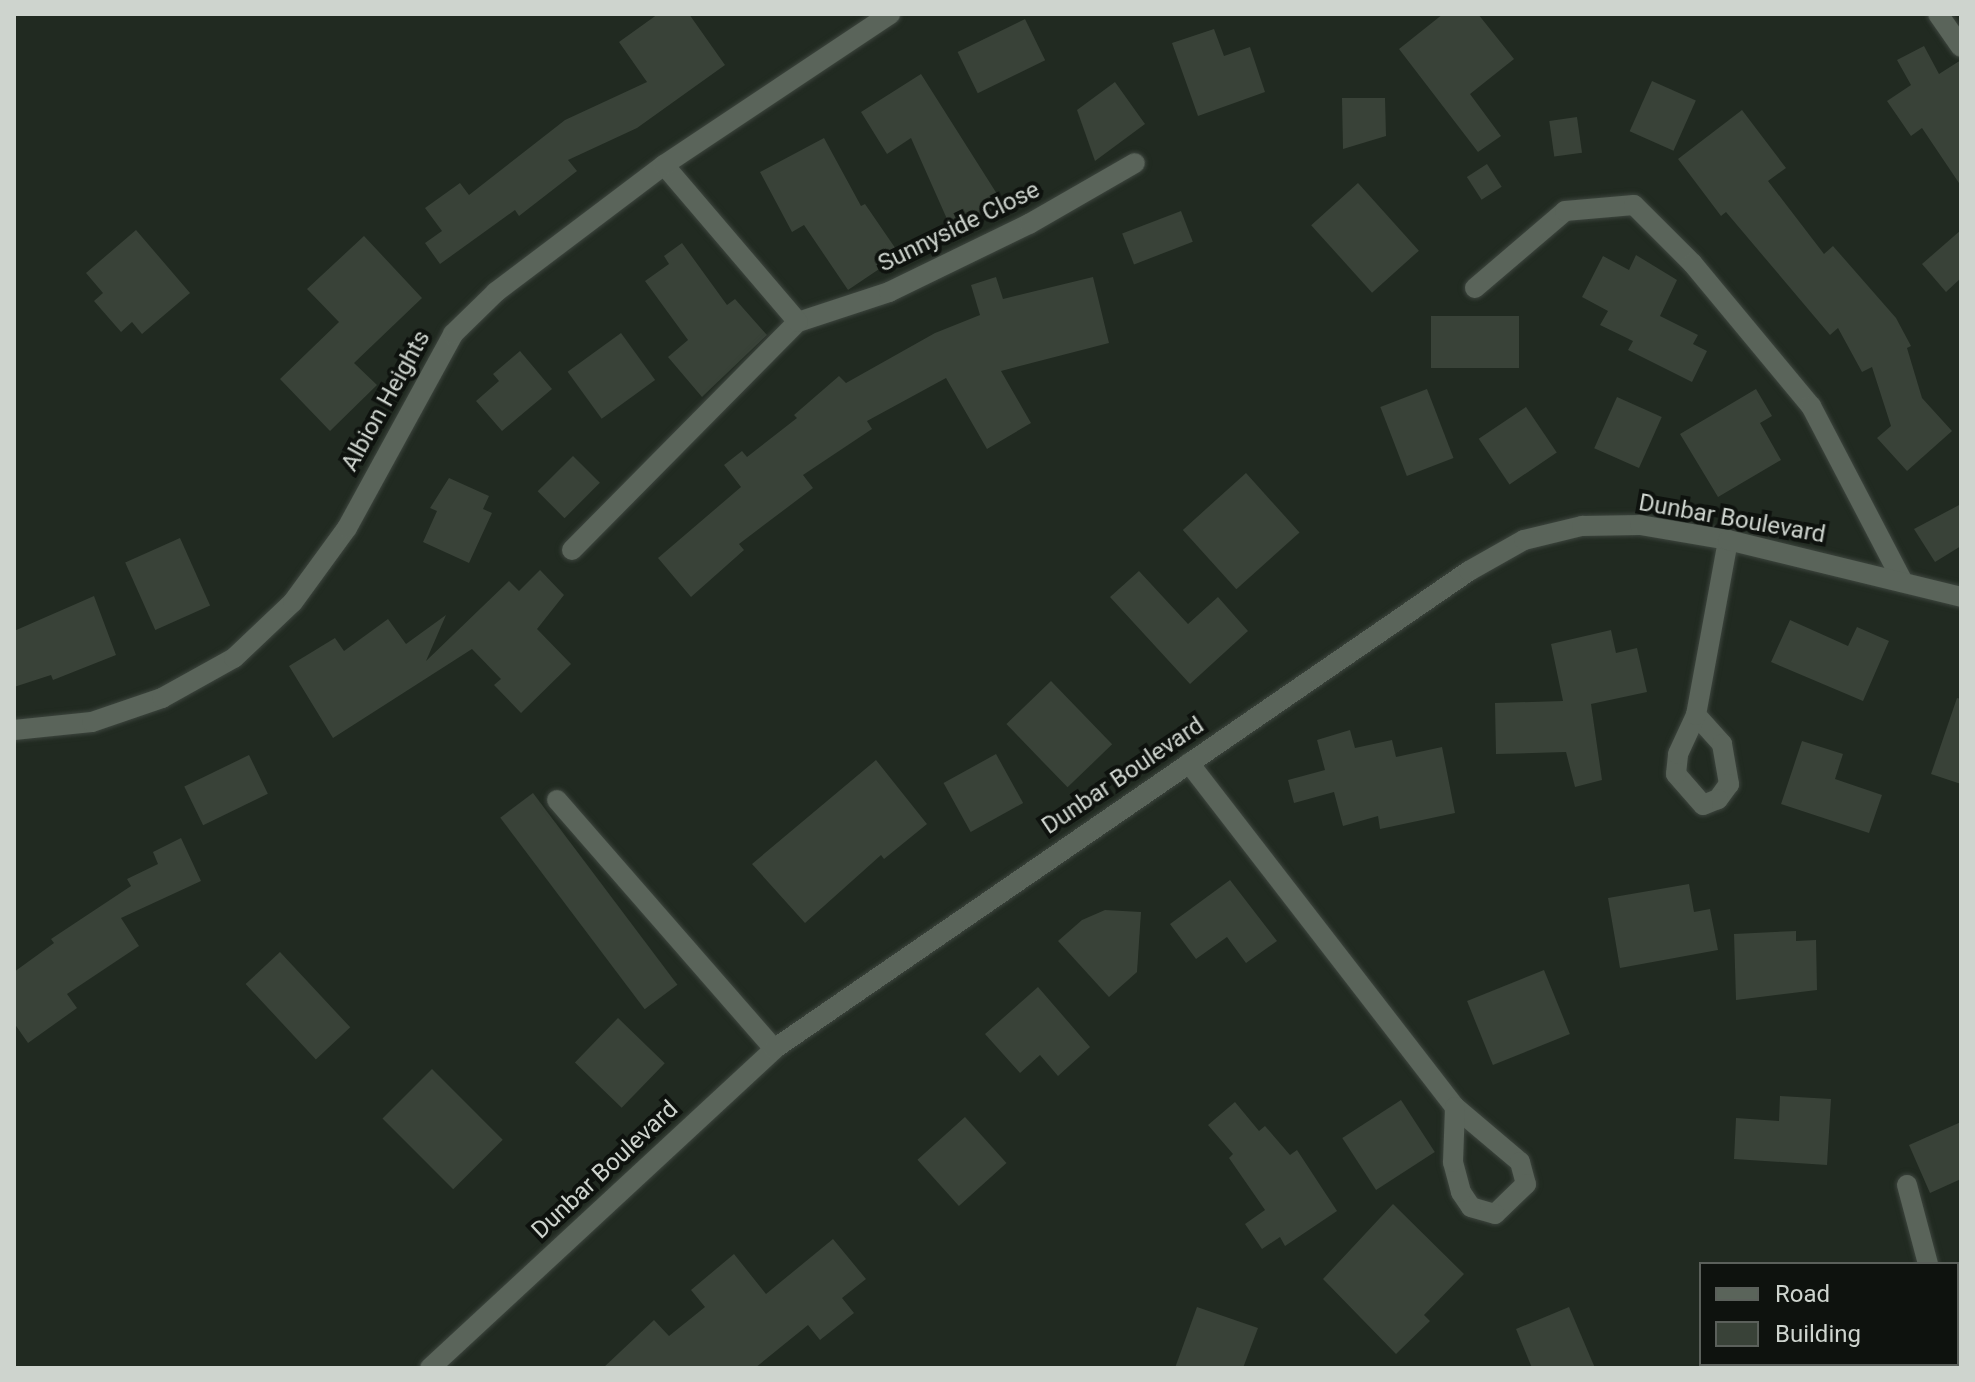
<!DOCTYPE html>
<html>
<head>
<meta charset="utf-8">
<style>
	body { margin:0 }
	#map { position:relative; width:1975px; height:1382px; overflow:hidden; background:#212a21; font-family:Roboto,sans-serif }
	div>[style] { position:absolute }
	.building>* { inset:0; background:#394238; transform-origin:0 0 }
	.roads { filter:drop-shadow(0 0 2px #3d453e) drop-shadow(0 0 2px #3d453e) }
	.minor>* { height:20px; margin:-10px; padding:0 10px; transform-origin:10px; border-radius:10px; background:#5a645a }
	span { translate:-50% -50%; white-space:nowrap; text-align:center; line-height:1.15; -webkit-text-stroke:8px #0e120e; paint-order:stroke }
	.street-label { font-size:24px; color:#ced4ce }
	.frame { position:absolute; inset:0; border:16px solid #ced4ce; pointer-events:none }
	.legend { position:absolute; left:1699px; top:1262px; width:260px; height:104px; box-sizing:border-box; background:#0e120e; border:2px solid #5b605b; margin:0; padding:10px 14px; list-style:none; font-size:24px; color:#ced4ce }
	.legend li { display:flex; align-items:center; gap:16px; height:40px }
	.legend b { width:40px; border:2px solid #5b605b }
</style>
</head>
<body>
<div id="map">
	<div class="building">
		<i style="clip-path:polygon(658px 14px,689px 14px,725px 65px,637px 128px,568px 160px,577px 171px,519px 216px,515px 210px,440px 264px,425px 243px,442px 231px,425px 208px,460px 183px,469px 195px,565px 120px,647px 82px,619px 42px)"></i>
		<i style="clip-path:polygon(1443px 14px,1478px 14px,1514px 59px,1470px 94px,1501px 136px,1478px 152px,1399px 49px)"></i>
		<i style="left:1025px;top:19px;width:46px;height:75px;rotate:64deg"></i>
		<i style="clip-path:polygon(1214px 29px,1224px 56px,1250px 47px,1265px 92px,1198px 116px,1172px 43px)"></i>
		<i style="clip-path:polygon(1924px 46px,1939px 74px,1961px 60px,1961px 186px,1922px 128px,1911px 136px,1887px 101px,1911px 85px,1897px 60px)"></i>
		<i style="clip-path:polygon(921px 74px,1004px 205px,951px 228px,911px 138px,887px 154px,861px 112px)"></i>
		<i style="left:1652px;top:81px;width:48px;height:55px;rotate:24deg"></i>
		<i style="clip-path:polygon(1115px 82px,1145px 124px,1095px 161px,1077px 110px)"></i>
		<i style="clip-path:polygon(1342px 98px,1385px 98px,1386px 136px,1343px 149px)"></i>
		<i style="clip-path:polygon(1742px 110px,1786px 168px,1768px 181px,1824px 254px,1833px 246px,1896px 318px,1911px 346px,1907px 348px,1922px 398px,1952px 431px,1907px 471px,1877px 438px,1891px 426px,1872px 367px,1862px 372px,1838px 328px,1830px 335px,1726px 212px,1721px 216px,1678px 159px)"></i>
		<i style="left:1577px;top:117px;width:36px;height:28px;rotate:82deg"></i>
		<i style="clip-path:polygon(824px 138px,861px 206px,865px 204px,900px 255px,848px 290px,804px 225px,792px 232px,760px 172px)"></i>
		<i style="left:1487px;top:164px;width:27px;height:24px;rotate:57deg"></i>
		<i style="left:1358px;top:183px;width:91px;height:63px;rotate:48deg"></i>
		<i style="left:1181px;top:211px;width:33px;height:63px;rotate:69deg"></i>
		<i style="clip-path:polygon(136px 230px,190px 293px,142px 334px,132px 322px,121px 332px,94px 301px,103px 293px,86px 273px)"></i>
		<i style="clip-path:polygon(1961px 230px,1961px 278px,1946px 292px,1922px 264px)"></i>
		<i style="clip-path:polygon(364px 236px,422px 298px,354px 363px,377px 385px,330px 431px,280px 379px,339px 322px,307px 289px)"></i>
		<i style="clip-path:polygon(682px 243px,727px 305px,735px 299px,767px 335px,702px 397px,668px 357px,688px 340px,645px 281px,669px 264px,664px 256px)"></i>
		<i style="clip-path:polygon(1636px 255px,1677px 280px,1660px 316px,1698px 335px,1693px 344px,1707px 351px,1692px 382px,1628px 350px,1633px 341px,1600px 325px,1608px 311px,1582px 297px,1603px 256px,1629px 270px)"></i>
		<i style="clip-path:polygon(996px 277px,1003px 299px,1093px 277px,1109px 343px,1001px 371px,1031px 423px,987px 449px,946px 378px,867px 421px,872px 429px,803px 475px,813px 488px,739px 544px,744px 550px,691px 597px,658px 558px,741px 487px,724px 465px,742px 451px,747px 457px,797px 418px,794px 415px,839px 376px,846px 383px,935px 333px,980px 315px,971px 285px)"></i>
		<i style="left:1519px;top:316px;width:52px;height:88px;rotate:90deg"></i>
		<i style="left:621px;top:333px;width:58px;height:66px;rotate:54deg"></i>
		<i style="clip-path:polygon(520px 351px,552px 389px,502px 431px,476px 401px,499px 381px,493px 374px)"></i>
		<i style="left:1427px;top:389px;width:74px;height:50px;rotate:69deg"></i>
		<i style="clip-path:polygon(1756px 389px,1772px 416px,1760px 423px,1781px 460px,1718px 497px,1680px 434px)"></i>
		<i style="left:1617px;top:397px;width:49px;height:56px;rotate:24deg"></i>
		<i style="left:1526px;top:407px;width:55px;height:57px;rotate:56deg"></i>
		<i style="left:573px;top:456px;width:38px;height:50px;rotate:45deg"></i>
		<i style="left:1246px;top:473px;width:80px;height:85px;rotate:48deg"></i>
		<i style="clip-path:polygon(449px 478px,489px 496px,483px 509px,492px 513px,469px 563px,423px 542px,437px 511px,430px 508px)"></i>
		<i style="clip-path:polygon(1961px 504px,1961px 546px,1935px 562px,1914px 529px)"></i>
		<i style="left:180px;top:538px;width:74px;height:60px;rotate:66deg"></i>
		<i style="clip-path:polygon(540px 570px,564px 595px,537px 629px,571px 664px,521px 713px,494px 685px,501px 679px,472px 649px,333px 738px,289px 666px,335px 638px,344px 651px,388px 619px,406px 644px,446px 615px,426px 661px,509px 581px,519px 591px)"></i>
		<i style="clip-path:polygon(1139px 571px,1188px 624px,1218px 597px,1248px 631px,1190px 684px,1110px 597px)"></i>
		<i style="clip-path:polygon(94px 596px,116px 655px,53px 680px,51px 675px,14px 687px,14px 631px)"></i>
		<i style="clip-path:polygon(1790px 620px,1848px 646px,1857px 627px,1889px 641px,1863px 701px,1771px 662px)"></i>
		<i style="clip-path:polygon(1611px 630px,1616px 653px,1637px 648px,1647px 692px,1591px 704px,1602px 780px,1575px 787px,1566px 752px,1496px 754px,1495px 703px,1563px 701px,1551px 644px)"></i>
		<i style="left:1051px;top:681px;width:88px;height:62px;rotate:46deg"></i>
		<i style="clip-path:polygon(1957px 698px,1961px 699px,1961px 784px,1931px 774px)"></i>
		<i style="clip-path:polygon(1350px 730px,1355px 748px,1392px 740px,1396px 757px,1442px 747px,1455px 813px,1380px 829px,1378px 816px,1343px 826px,1334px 792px,1294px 803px,1288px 780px,1325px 770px,1317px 740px)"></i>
		<i style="clip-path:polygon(1802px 741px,1843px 754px,1835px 779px,1882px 795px,1869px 833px,1781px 804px)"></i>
		<i style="left:996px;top:754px;width:56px;height:60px;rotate:61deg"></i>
		<i style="left:249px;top:755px;width:43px;height:72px;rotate:64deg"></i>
		<i style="clip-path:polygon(876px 760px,927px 824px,884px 859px,881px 855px,805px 923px,752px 864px)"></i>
		<i style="left:533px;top:793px;width:240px;height:41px;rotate:53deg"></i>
		<i style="clip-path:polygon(181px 838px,201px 881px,121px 918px,139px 946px,67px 994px,77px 1008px,28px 1043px,14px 1023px,14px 972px,54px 943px,51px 939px,131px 886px,127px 879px,158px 864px,153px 852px)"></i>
		<i style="clip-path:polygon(1230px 880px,1277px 941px,1246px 963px,1227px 937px,1196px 959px,1170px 924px)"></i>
		<i style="clip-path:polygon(1689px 884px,1694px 912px,1710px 909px,1718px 950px,1620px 968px,1608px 898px)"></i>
		<i style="clip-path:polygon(1105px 910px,1141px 912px,1137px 972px,1109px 997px,1058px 941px,1082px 920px)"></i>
		<i style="clip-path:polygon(1796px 931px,1796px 941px,1816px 940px,1817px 990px,1736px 1000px,1734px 934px)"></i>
		<i style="left:280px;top:952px;width:103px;height:47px;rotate:47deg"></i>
		<i style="left:1544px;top:970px;width:69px;height:83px;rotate:68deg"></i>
		<i style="clip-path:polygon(1038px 987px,1090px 1047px,1058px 1076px,1040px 1055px,1020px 1073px,985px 1034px)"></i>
		<i style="left:618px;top:1018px;width:65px;height:62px;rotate:44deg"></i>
		<i style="left:432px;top:1069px;width:100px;height:70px;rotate:45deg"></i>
		<i style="clip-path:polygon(1780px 1096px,1831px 1099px,1827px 1165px,1734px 1159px,1736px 1118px,1779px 1121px)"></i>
		<i style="left:1401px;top:1100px;width:62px;height:70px;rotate:57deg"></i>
		<i style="clip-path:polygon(1235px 1102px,1259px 1131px,1265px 1126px,1290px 1155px,1297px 1150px,1337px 1211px,1285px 1246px,1280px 1237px,1262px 1249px,1245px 1224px,1265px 1210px,1229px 1158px,1233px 1154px,1208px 1125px)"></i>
		<i style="left:965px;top:1117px;width:62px;height:64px;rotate:48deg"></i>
		<i style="clip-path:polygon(1961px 1122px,1961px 1179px,1930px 1193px,1909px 1145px)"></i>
		<i style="clip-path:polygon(1393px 1204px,1464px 1274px,1424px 1315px,1430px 1321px,1396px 1354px,1323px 1279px)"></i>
		<i style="clip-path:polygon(833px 1239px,866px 1279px,842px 1298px,854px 1313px,820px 1340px,808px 1325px,755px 1368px,603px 1368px,654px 1320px,669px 1336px,705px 1307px,691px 1290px,734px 1254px,766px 1294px)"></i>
		<i style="clip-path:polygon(1197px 1307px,1258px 1328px,1243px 1368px,1175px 1368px)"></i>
		<i style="clip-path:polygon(1569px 1307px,1595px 1368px,1532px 1368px,1516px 1329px)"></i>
	</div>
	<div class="roads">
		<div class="minor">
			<i style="left:1938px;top:14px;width:40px;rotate:55.1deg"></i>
			<i style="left:1475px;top:288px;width:118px;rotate:-40.5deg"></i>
			<i style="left:1565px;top:211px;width:69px;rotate:-5deg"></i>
			<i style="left:1634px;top:205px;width:83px;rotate:45deg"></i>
			<i style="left:1693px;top:264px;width:185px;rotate:50.3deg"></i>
			<i style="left:1811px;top:406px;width:196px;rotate:62.4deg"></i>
			<i style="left:798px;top:322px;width:96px;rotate:-18.2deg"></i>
			<i style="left:889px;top:292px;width:156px;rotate:-25.9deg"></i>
			<i style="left:1029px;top:224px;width:122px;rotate:-29.9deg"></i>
			<i style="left:572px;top:550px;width:321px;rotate:-45.3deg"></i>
			<i style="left:798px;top:322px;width:206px;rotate:-130.5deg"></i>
			<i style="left:1696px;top:715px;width:39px;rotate:48deg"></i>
			<i style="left:1722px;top:744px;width:41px;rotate:80.1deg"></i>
			<i style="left:1729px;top:784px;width:19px;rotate:126deg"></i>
			<i style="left:1718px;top:799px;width:16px;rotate:158deg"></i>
			<i style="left:1703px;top:805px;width:41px;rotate:-131.1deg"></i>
			<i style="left:1676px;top:774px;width:20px;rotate:-84deg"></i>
			<i style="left:1678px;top:754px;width:43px;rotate:-65.2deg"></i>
			<i style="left:1696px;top:715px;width:178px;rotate:-79.6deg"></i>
			<i style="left:14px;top:730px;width:78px;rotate:-5.9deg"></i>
			<i style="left:92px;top:722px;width:74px;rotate:-18.9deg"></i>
			<i style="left:162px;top:698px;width:82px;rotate:-29.1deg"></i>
			<i style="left:234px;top:658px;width:81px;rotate:-43.5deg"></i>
			<i style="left:293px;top:602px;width:92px;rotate:-53.9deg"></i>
			<i style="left:347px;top:528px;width:221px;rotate:-61.3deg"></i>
			<i style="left:453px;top:334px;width:60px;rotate:-44.3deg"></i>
			<i style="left:496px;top:292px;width:211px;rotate:-37.1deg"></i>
			<i style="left:664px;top:165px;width:272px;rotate:-33.7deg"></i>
			<i style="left:1189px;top:763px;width:435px;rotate:52.3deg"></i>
			<i style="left:1455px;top:1107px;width:85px;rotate:40.2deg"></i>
			<i style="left:1520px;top:1162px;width:23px;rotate:75deg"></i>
			<i style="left:1526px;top:1184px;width:43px;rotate:135.9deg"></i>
			<i style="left:1495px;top:1214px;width:25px;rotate:-164deg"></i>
			<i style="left:1471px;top:1207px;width:18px;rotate:-124deg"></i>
			<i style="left:1461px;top:1192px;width:31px;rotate:-105deg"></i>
			<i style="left:1453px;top:1162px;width:55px;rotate:-87.9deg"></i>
			<i style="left:557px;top:800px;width:330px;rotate:48.9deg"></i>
			<i style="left:1907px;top:1185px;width:82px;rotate:75.1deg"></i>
			<i style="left:1955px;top:1364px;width:4px;rotate:76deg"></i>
			<i style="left:430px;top:1368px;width:469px;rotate:-42.8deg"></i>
			<i style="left:774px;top:1049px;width:844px;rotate:-34.52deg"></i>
			<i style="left:1469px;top:571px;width:63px;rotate:-29.4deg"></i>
			<i style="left:1524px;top:540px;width:60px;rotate:-13.6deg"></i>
			<i style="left:1582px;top:526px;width:58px;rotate:-1deg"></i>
			<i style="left:1640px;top:525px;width:89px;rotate:9.7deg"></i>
			<i style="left:1728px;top:540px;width:240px;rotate:13.7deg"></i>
		</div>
	</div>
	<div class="street-label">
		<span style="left:959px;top:227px;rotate:-26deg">Sunnyside Close</span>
		<span style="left:386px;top:401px;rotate:-61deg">Albion Heights</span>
		<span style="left:1732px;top:519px;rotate:10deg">Dunbar Boulevard</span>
		<span style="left:1123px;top:776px;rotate:-34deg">Dunbar Boulevard</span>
		<span style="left:605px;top:1170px;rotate:-43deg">Dunbar Boulevard</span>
	</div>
	<div class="frame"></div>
	<ul class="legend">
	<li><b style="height:10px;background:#5a645a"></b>Road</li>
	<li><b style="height:22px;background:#394238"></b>Building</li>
	</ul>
</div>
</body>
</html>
